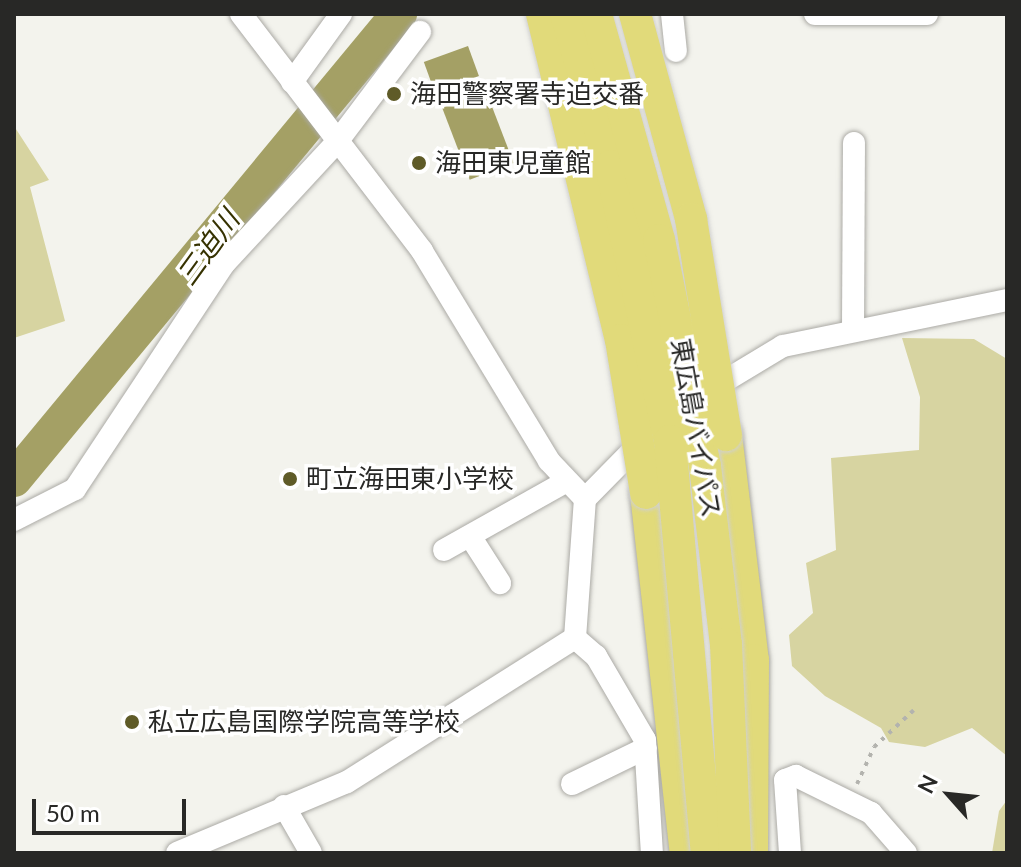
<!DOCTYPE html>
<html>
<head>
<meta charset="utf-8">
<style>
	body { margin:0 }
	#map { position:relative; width:1021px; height:867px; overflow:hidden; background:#f3f3ed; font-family:Lato,"Noto Sans JP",sans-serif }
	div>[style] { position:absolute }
	.green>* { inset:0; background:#d7d4a1 }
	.water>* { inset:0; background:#a4a065; transform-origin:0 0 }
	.river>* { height:36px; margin:-18px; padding:0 18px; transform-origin:18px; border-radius:18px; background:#a4a065 }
	.path>* { height:4px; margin-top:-2px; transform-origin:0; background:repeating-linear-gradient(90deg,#b3b3ae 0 4px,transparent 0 10px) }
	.roads { filter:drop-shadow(0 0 2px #abaaa5) drop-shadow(0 0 2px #abaaa5) }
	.minor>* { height:22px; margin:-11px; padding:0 11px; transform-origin:11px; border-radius:11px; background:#fff }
	.highway>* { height:32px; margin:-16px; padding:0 16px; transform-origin:16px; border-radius:16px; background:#e1da7a }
	.bridges { filter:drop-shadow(0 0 2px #d0d0cf) drop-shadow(0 0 2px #d0d0cf) }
	.highway-bridge>* { height:32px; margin:-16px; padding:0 16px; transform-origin:16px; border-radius:16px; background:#e1da7a }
	.dots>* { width:22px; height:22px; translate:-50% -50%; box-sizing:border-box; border:4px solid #fff; border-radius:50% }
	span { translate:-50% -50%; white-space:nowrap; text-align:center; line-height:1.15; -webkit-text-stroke:7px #fff; paint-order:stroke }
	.poi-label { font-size:26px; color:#282826 }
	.left { translate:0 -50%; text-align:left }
	.street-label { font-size:26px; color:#282826 }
	.water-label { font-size:28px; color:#363201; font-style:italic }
	.frame { position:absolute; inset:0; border:16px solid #282826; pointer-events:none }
	.north { position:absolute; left:909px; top:755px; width:80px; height:80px; -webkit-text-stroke:6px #fff; paint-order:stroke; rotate:297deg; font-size:22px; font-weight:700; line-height:32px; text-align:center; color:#282826 }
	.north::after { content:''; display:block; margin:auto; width:28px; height:36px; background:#282826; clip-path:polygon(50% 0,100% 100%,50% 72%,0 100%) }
	.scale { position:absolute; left:32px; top:799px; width:154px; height:36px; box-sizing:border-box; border:4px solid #282826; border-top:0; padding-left:10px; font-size:24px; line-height:28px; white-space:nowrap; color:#282826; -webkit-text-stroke:6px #fff; paint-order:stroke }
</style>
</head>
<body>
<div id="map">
	<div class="green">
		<i style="clip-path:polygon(14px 126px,49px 180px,30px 187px,65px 321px,14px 338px)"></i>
		<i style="clip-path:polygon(902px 338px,974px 339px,1007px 359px,1007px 756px,972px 728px,925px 747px,889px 742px,881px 728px,825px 696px,792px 666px,789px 635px,813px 613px,806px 563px,836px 550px,831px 458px,919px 450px,920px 397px)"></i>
		<i style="clip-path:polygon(1007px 800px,1007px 853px,992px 853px,999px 811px)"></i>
	</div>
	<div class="water">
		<i style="left:468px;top:46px;width:32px;height:47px;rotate:70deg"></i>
		<i style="left:486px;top:91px;width:77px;height:47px;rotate:69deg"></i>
	</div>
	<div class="river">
		<i style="left:14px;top:479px;width:604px;rotate:-50.38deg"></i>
	</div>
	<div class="path">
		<i style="left:857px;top:784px;width:41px;rotate:-65.3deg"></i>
		<i style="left:874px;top:747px;width:54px;rotate:-42.8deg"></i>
	</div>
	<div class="roads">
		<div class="minor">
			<i style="left:241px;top:14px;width:298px;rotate:52.6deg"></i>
			<i style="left:422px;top:251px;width:245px;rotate:58.8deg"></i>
			<i style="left:549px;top:461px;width:52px;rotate:46.5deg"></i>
			<i style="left:672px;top:14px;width:37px;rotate:84deg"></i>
			<i style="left:815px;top:14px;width:112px"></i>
			<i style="left:292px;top:82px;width:84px;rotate:-54.2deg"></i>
			<i style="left:853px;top:329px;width:186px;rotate:-89.7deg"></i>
			<i style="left:710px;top:390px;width:85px;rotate:-31.1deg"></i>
			<i style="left:783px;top:346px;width:229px;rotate:-11.6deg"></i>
			<i style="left:14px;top:520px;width:68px;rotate:-26.9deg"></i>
			<i style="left:75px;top:489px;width:270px;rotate:-56.5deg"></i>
			<i style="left:224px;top:264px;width:166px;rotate:-47.2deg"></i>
			<i style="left:337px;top:142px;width:138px;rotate:-53deg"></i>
			<i style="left:470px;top:536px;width:56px;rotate:57.4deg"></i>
			<i style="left:444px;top:550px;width:139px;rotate:-29.3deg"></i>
			<i style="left:575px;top:638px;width:28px;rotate:41deg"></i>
			<i style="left:596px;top:656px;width:97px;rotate:59.7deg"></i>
			<i style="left:645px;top:740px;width:113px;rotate:86.5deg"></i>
			<i style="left:572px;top:784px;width:82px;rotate:-25.9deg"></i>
			<i style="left:284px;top:806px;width:54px;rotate:60.1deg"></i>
			<i style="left:177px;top:853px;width:184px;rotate:-22.7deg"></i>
			<i style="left:347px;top:782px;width:270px;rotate:-32.3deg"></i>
			<i style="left:575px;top:638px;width:139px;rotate:-85.9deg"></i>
			<i style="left:585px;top:499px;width:88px;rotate:-45.5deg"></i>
			<i style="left:790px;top:853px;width:73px;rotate:-93.9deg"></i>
			<i style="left:785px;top:780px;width:12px;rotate:-20deg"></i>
			<i style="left:796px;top:776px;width:84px;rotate:26.3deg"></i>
			<i style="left:871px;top:813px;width:53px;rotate:48.8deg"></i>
		</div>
		<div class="highway">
			<i style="left:726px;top:435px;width:227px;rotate:83.2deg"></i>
			<i style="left:753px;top:660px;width:193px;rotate:90.3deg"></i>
			<i style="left:646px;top:493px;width:362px;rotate:83.7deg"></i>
		</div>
	</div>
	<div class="bridges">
		<div class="highway-bridge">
			<i style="left:542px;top:14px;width:335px;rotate:76.4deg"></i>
			<i style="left:621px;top:340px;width:155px;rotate:80.7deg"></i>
			<i style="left:566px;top:14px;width:159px;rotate:73.5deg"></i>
			<i style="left:611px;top:166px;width:281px;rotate:77.9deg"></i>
			<i style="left:670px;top:441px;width:414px;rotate:84.9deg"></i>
			<i style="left:596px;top:14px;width:235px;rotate:74.4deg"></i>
			<i style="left:659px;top:240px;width:231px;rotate:78.5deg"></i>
			<i style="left:705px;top:466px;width:179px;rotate:83.3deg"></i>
			<i style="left:726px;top:644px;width:209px;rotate:87.5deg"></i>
			<i style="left:635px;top:14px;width:213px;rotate:74.7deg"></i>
			<i style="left:691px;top:219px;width:219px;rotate:80.8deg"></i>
		</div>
	</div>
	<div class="dots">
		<i style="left:394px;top:94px;background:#5f5b28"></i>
		<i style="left:419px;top:163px;background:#5f5b28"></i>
		<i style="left:290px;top:479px;background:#5f5b28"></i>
		<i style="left:132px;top:722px;background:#5f5b28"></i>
	</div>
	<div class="poi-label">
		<span class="left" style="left:410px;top:94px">海田警察署寺迫交番</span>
		<span class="left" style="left:435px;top:163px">海田東児童館</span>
		<span class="left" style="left:306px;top:479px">町立海田東小学校</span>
		<span class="left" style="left:148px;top:722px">私立広島国際学院高等学校</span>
	</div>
	<div class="street-label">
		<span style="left:696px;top:428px;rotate:80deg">東広島バイパス</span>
	</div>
	<div class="water-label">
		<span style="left:207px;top:247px;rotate:-54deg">三迫川</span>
	</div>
	<div class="frame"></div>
	<div class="north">N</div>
	<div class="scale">50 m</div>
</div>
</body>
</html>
